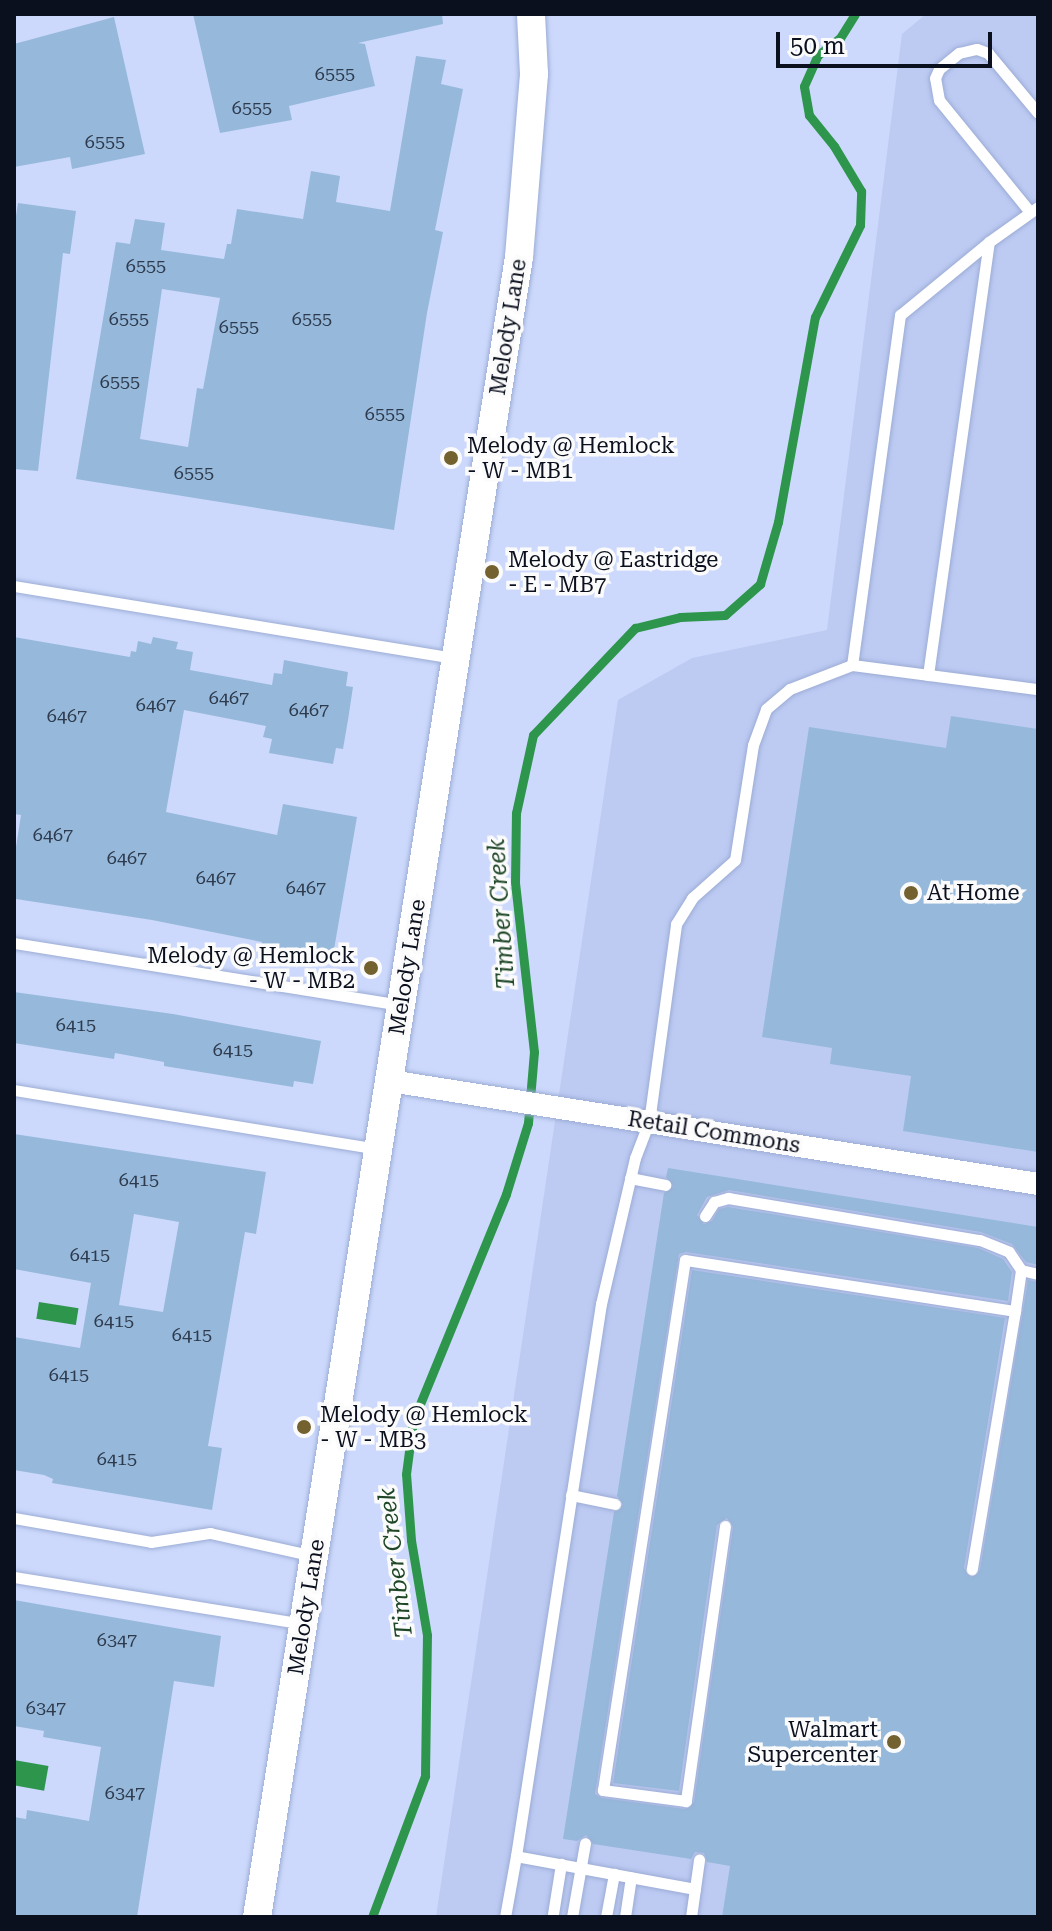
<!DOCTYPE html>
<html>
<head>
<meta charset="utf-8">
<style>
	body { margin:0 }
	#map { position:relative; width:1052px; height:1931px; overflow:hidden; background:#ccd9fc; font-family:"Roboto Serif",serif }
	div>[style] { position:absolute }
	.built>* { inset:0; background:#bdcbf3 }
	.water>* { inset:0; background:#2e964c; transform-origin:0 0 }
	.stream>* { height:9px; margin:-4.5px; padding:0 4.5px; transform-origin:4.5px; border-radius:4.5px; background:#2e964c }
	.building>* { inset:0; background:#96b9db }
	.roads { filter:drop-shadow(0 0 2px #9cacd5) drop-shadow(0 0 2px #9cacd5) }
	.service>* { height:11px; margin:-5.5px; padding:0 5.5px; transform-origin:5.5px; border-radius:5.5px; background:#fff }
	.minor>* { height:22px; margin:-11px; padding:0 11px; transform-origin:11px; border-radius:11px; background:#fff }
	.tertiary>* { height:28px; margin:-14px; padding:0 14px; transform-origin:14px; border-radius:14px; background:#fff }
	.dots>* { width:22px; height:22px; translate:-50% -50%; box-sizing:border-box; border:4px solid #fbfbfb; border-radius:50% }
	span { translate:-50% -50%; white-space:nowrap; text-align:center; line-height:1.15; -webkit-text-stroke:7px #fbfbfb; paint-order:stroke }
	.number-label { font-size:18px; color:#2e3a4d }
	.number-label span { -webkit-text-stroke-width:0 }
	.street-label { font-size:22px; color:#0b101e }
	.poi-label { font-size:22px; color:#0b101e }
	.left { translate:0 -50%; text-align:left }
	.right { translate:-100% -50%; text-align:right }
	.water-label { font-size:24px; color:#1e4627; font-style:italic }
	.frame { position:absolute; inset:0; border:16px solid #0b101e; pointer-events:none }
	.scale { position:absolute; left:776px; top:32px; width:216px; height:36px; box-sizing:border-box; border:4px solid #0b101e; border-top:0; padding-left:10px; font-size:24px; line-height:28px; white-space:nowrap; color:#0b101e; -webkit-text-stroke:6px #fbfbfb; paint-order:stroke }
</style>
</head>
<body>
<div id="map">
	<div class="built">
		<i style="clip-path:polygon(926px 14px,1038px 14px,1038px 1917px,436px 1917px,618px 700px,692px 658px,827px 630px,902px 34px)"></i>
	</div>
	<div class="water">
		<i style="left:39px;top:1302px;width:40px;height:17px;rotate:9deg"></i>
		<i style="left:14px;top:1760px;width:35px;height:25px;rotate:10deg"></i>
	</div>
	<div class="stream">
		<i style="left:372px;top:1917px;width:151px;rotate:-69.4deg"></i>
		<i style="left:425px;top:1776px;width:141px;rotate:-89.2deg"></i>
		<i style="left:427px;top:1635px;width:96px;rotate:-99.6deg"></i>
		<i style="left:411px;top:1540px;width:66px;rotate:-94.3deg"></i>
		<i style="left:406px;top:1474px;width:53px;rotate:-82.5deg"></i>
		<i style="left:413px;top:1421px;width:245px;rotate:-67.7deg"></i>
		<i style="left:506px;top:1194px;width:74px;rotate:-72.8deg"></i>
		<i style="left:528px;top:1123px;width:71px;rotate:-85.2deg"></i>
		<i style="left:534px;top:1052px;width:170px;rotate:-96.4deg"></i>
		<i style="left:515px;top:883px;width:70px;rotate:-89.2deg"></i>
		<i style="left:516px;top:813px;width:80px;rotate:-77.7deg"></i>
		<i style="left:533px;top:735px;width:148px;rotate:-46.4deg"></i>
		<i style="left:635px;top:628px;width:46px;rotate:-13.7deg"></i>
		<i style="left:680px;top:617px;width:45px;rotate:-2.5deg"></i>
		<i style="left:725px;top:615px;width:47px;rotate:-41.5deg"></i>
		<i style="left:760px;top:584px;width:65px;rotate:-73.8deg"></i>
		<i style="left:778px;top:522px;width:208px;rotate:-79.8deg"></i>
		<i style="left:815px;top:317px;width:102px;rotate:-63.9deg"></i>
		<i style="left:860px;top:225px;width:34px;rotate:-88deg"></i>
		<i style="left:861px;top:191px;width:52px;rotate:-121deg"></i>
		<i style="left:834px;top:146px;width:40px;rotate:-129deg"></i>
		<i style="left:809px;top:115px;width:29px;rotate:-100deg"></i>
		<i style="left:804px;top:86px;width:34px;rotate:-66deg"></i>
		<i style="left:818px;top:55px;width:28px;rotate:-38deg"></i>
		<i style="left:840px;top:38px;width:28px;rotate:-58deg"></i>
	</div>
	<div class="building">
		<i style="clip-path:polygon(193px 14px,442px 14px,443px 24px,358px 43px,365px 44px,375px 86px,289px 106px,292px 120px,220px 133px)"></i>
		<i style="clip-path:polygon(114px 17px,145px 154px,72px 169px,70px 157px,14px 167px,14px 44px)"></i>
		<i style="clip-path:polygon(evenodd,416px 56px,446px 60px,441px 84px,463px 89px,435px 230px,443px 232px,427px 313px,394px 530px,76px 479px,116px 242px,130px 244px,135px 219px,165px 223px,161px 250px,224px 259px,227px 244px,231px 244px,237px 209px,303px 219px,311px 171px,340px 176px,336px 202px,390px 211px,416px 56px,162px 289px,220px 298px,203px 389px,197px 388px,188px 447px,140px 439px,162px 289px)"></i>
		<i style="clip-path:polygon(18px 203px,76px 211px,70px 254px,63px 253px,38px 471px,14px 469px,14px 229px)"></i>
		<i style="clip-path:polygon(14px 637px,130px 657px,131px 651px,136px 652px,138px 641px,151px 644px,153px 637px,178px 642px,176px 649px,193px 652px,190px 670px,272px 685px,274px 673px,282px 674px,284px 660px,348px 672px,346px 686px,353px 687px,348px 720px,343px 749px,336px 748px,333px 764px,269px 753px,272px 739px,263px 737px,266px 726px,184px 710px,166px 812px,277px 835px,283px 804px,357px 817px,332px 961px,261px 948px,262px 942px,152px 920px,16px 899px,14px 860px,21px 815px,14px 814px)"></i>
		<i style="clip-path:polygon(951px 716px,1038px 729px,1038px 1152px,903px 1131px,911px 1076px,830px 1064px,832px 1048px,762px 1037px,809px 727px,946px 748px)"></i>
		<i style="clip-path:polygon(14px 992px,173px 1014px,321px 1041px,313px 1084px,294px 1081px,293px 1087px,164px 1066px,164px 1062px,115px 1053px,114px 1059px,14px 1043px)"></i>
		<i style="clip-path:polygon(evenodd,14px 1134px,266px 1172px,256px 1234px,245px 1232px,208px 1446px,222px 1448px,212px 1510px,52px 1483px,53px 1479px,44px 1475px,14px 1470px,14px 1337px,80px 1348px,91px 1283px,14px 1269px,14px 1134px,134px 1214px,179px 1222px,163px 1312px,119px 1305px,134px 1214px)"></i>
		<i style="clip-path:polygon(668px 1168px,1038px 1227px,1038px 1265px,1026px 1262px,1012px 1244px,981px 1232px,729px 1190px,707px 1197px,697px 1215px,704px 1224px,712px 1221px,719px 1209px,728px 1207px,978px 1248px,1003px 1259px,1012px 1272px,1008px 1301px,686px 1252px,679px 1254px,595px 1794px,602px 1798px,685px 1809px,694px 1802px,733px 1527px,727px 1518px,717px 1525px,679px 1791px,613px 1783px,692px 1270px,1005px 1318px,964px 1568px,971px 1577px,980px 1570px,1028px 1280px,1038px 1282px,1038px 1917px,722px 1917px,730px 1866px,707px 1862px,704px 1853px,695px 1852px,691px 1859px,593px 1844px,586px 1835px,577px 1841px,563px 1839px,614px 1512px,623px 1505px,617px 1496px,664px 1193px,673px 1186px,666px 1177px)"></i>
		<i style="clip-path:polygon(14px 1600px,221px 1636px,214px 1687px,174px 1681px,137px 1917px,14px 1917px,14px 1817px,26px 1819px,27px 1810px,89px 1821px,101px 1747px,43px 1737px,44px 1731px,14px 1726px)"></i>
	</div>
	<div class="roads">
		<div class="service">
			<i style="left:1038px;top:207px;width:60px;rotate:144.5deg"></i>
			<i style="left:989px;top:242px;width:115px;rotate:140.6deg"></i>
			<i style="left:900px;top:315px;width:353px;rotate:97.8deg"></i>
			<i style="left:852px;top:665px;width:188px;rotate:7.4deg"></i>
			<i style="left:1030px;top:212px;width:144px;rotate:-129.1deg"></i>
			<i style="left:939px;top:100px;width:22px;rotate:-100deg"></i>
			<i style="left:935px;top:78px;width:10px;rotate:-66deg"></i>
			<i style="left:939px;top:69px;width:26px;rotate:-39deg"></i>
			<i style="left:959px;top:53px;width:18px;rotate:-13deg"></i>
			<i style="left:977px;top:49px;width:12px;rotate:20deg"></i>
			<i style="left:988px;top:53px;width:78px;rotate:50.2deg"></i>
			<i style="left:14px;top:586px;width:448px;rotate:9.3deg"></i>
			<i style="left:928px;top:675px;width:437px;rotate:-82deg"></i>
			<i style="left:14px;top:943px;width:391px;rotate:9.1deg"></i>
			<i style="left:14px;top:1090px;width:369px;rotate:9.2deg"></i>
			<i style="left:630px;top:1178px;width:36px;rotate:11deg"></i>
			<i style="left:705px;top:1216px;width:17px;rotate:-57deg"></i>
			<i style="left:714px;top:1202px;width:15px;rotate:-16deg"></i>
			<i style="left:728px;top:1198px;width:255px;rotate:9.5deg"></i>
			<i style="left:980px;top:1240px;width:31px;rotate:22deg"></i>
			<i style="left:1009px;top:1252px;width:22px;rotate:56deg"></i>
			<i style="left:1015px;top:1311px;width:41px;rotate:-81.7deg"></i>
			<i style="left:1021px;top:1270px;width:17px;rotate:13deg"></i>
			<i style="left:571px;top:1495px;width:45px;rotate:11.6deg"></i>
			<i style="left:14px;top:1518px;width:139px;rotate:9.9deg"></i>
			<i style="left:151px;top:1542px;width:60px;rotate:-8.7deg"></i>
			<i style="left:210px;top:1533px;width:107px;rotate:12.5deg"></i>
			<i style="left:725px;top:1526px;width:278px;rotate:98.1deg"></i>
			<i style="left:686px;top:1801px;width:84px;rotate:-172.5deg"></i>
			<i style="left:603px;top:1790px;width:536px;rotate:-81.21deg"></i>
			<i style="left:685px;top:1260px;width:334px;rotate:8.8deg"></i>
			<i style="left:1015px;top:1311px;width:262px;rotate:99.5deg"></i>
			<i style="left:14px;top:1577px;width:293px;rotate:9.2deg"></i>
			<i style="left:695px;top:1889px;width:182px;rotate:-169.6deg"></i>
			<i style="left:516px;top:1856px;width:559px;rotate:-81.25deg"></i>
			<i style="left:601px;top:1304px;width:150px;rotate:-76.9deg"></i>
			<i style="left:635px;top:1158px;width:39px;rotate:-69deg"></i>
			<i style="left:649px;top:1122px;width:200px;rotate:-82.2deg"></i>
			<i style="left:676px;top:924px;width:31px;rotate:-58deg"></i>
			<i style="left:692px;top:898px;width:57px;rotate:-41.5deg"></i>
			<i style="left:735px;top:860px;width:116px;rotate:-81.1deg"></i>
			<i style="left:753px;top:745px;width:38px;rotate:-70deg"></i>
			<i style="left:766px;top:709px;width:31px;rotate:-40deg"></i>
			<i style="left:790px;top:689px;width:66px;rotate:-21.2deg"></i>
			<i style="left:553px;top:1914px;width:51px;rotate:-80.9deg"></i>
			<i style="left:505px;top:1917px;width:62px;rotate:-79.8deg"></i>
			<i style="left:572px;top:1917px;width:75px;rotate:-80deg"></i>
			<i style="left:606px;top:1917px;width:44px;rotate:-79.5deg"></i>
			<i style="left:625px;top:1917px;width:40px;rotate:-81.5deg"></i>
			<i style="left:691px;top:1917px;width:58px;rotate:-82deg"></i>
		</div>
		<div class="minor">
			<i style="left:390px;top:1081px;width:656px;rotate:9.03deg"></i>
		</div>
		<div class="tertiary">
			<i style="left:257px;top:1917px;width:1681px;rotate:-81.03deg"></i>
			<i style="left:519px;top:257px;width:184px;rotate:-85.3deg"></i>
			<i style="left:534px;top:74px;width:60px;rotate:-92.9deg"></i>
		</div>
	</div>
	<div class="dots">
		<i style="left:451px;top:458px;background:#73612f"></i>
		<i style="left:492px;top:572px;background:#73612f"></i>
		<i style="left:911px;top:893px;background:#73612f"></i>
		<i style="left:371px;top:968px;background:#73612f"></i>
		<i style="left:304px;top:1427px;background:#73612f"></i>
		<i style="left:894px;top:1742px;background:#73612f"></i>
	</div>
	<div class="number-label">
		<span style="left:335px;top:74px">6555</span>
		<span style="left:252px;top:108px">6555</span>
		<span style="left:105px;top:142px">6555</span>
		<span style="left:146px;top:266px">6555</span>
		<span style="left:129px;top:319px">6555</span>
		<span style="left:312px;top:319px">6555</span>
		<span style="left:239px;top:327px">6555</span>
		<span style="left:120px;top:382px">6555</span>
		<span style="left:385px;top:414px">6555</span>
		<span style="left:194px;top:473px">6555</span>
		<span style="left:229px;top:698px">6467</span>
		<span style="left:156px;top:705px">6467</span>
		<span style="left:309px;top:710px">6467</span>
		<span style="left:67px;top:716px">6467</span>
		<span style="left:53px;top:835px">6467</span>
		<span style="left:127px;top:858px">6467</span>
		<span style="left:216px;top:878px">6467</span>
		<span style="left:306px;top:888px">6467</span>
		<span style="left:76px;top:1025px">6415</span>
		<span style="left:233px;top:1050px">6415</span>
		<span style="left:139px;top:1180px">6415</span>
		<span style="left:90px;top:1255px">6415</span>
		<span style="left:114px;top:1321px">6415</span>
		<span style="left:192px;top:1335px">6415</span>
		<span style="left:69px;top:1375px">6415</span>
		<span style="left:117px;top:1459px">6415</span>
		<span style="left:117px;top:1640px">6347</span>
		<span style="left:46px;top:1708px">6347</span>
		<span style="left:125px;top:1793px">6347</span>
	</div>
	<div class="street-label">
		<span style="left:508px;top:327px;rotate:-81deg">Melody Lane</span>
		<span style="left:407px;top:967px;rotate:-81deg">Melody Lane</span>
		<span style="left:714px;top:1132px;rotate:9deg">Retail Commons</span>
		<span style="left:306px;top:1607px;rotate:-81deg">Melody Lane</span>
	</div>
	<div class="poi-label">
		<span class="left" style="left:467px;top:458px">Melody @ Hemlock<br>- W - MB1</span>
		<span class="left" style="left:508px;top:572px">Melody @ Eastridge<br>- E - MB7</span>
		<span class="left" style="left:927px;top:893px">At Home</span>
		<span class="right" style="left:355px;top:968px">Melody @ Hemlock<br>- W - MB2</span>
		<span class="left" style="left:320px;top:1427px">Melody @ Hemlock<br>- W - MB3</span>
		<span class="right" style="left:878px;top:1742px">Walmart<br>Supercenter</span>
	</div>
	<div class="water-label">
		<span style="left:502px;top:914px;rotate:-94deg">Timber Creek</span>
		<span style="left:396px;top:1563px;rotate:-97deg">Timber Creek</span>
	</div>
	<div class="frame"></div>
	<div class="scale">50 m</div>
</div>
</body>
</html>
